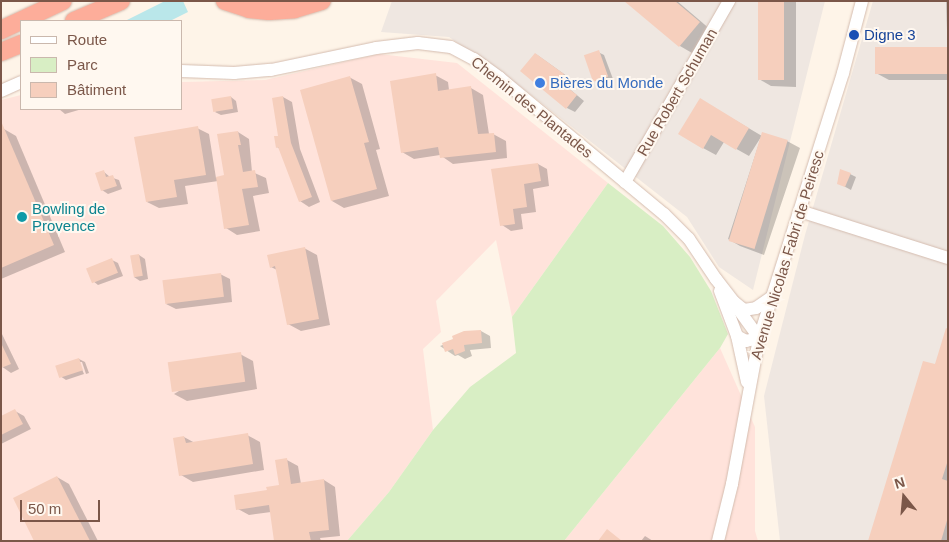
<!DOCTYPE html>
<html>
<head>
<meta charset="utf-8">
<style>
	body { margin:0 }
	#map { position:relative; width:949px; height:542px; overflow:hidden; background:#fef4e8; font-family:Helvetica,sans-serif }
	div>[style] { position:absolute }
	.commercial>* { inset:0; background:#ffe3db }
	.industrial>* { inset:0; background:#efe7e1 }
	.green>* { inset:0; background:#d8eec4 }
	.water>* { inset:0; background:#bae7ea }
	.shadow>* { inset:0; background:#0003 }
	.building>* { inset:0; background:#f6cfbd; transform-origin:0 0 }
	.roads { filter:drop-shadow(0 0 1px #d4bcaf) drop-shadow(0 0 1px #d4bcaf) }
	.minor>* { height:12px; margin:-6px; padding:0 6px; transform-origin:6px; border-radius:6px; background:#fff }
	.highway>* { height:18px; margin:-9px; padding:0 9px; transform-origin:9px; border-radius:9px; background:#fdad9a }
	.dots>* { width:14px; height:14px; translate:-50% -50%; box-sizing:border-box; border:2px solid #fff8f0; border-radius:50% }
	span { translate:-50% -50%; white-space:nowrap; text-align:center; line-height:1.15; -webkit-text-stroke:4px #fff8f0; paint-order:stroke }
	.transit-label { font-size:15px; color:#164399 }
	.left { translate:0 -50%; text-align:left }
	.shop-label { font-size:15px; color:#366cbe }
	.street-label { font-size:15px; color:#7b5749 }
	.culture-label { font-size:15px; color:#0d838f }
	.frame { position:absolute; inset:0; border:2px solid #7b5749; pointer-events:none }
	.legend { position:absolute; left:20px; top:20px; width:162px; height:90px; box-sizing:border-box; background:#fff8f0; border:1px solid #cab8ad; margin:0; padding:6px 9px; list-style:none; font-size:15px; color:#7b5749 }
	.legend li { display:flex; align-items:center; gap:10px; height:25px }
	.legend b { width:25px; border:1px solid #cab8ad }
	.north { position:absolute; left:879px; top:472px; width:50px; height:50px; -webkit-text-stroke:4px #fff8f0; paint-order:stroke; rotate:343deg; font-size:14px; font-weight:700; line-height:20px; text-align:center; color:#7b5749 }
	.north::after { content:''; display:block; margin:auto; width:18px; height:22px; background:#7b5749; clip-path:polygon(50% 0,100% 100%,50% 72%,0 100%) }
	.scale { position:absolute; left:20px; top:500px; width:80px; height:22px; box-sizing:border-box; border:2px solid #7b5749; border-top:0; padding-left:6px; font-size:15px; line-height:18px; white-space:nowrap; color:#7b5749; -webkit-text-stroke:4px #fff8f0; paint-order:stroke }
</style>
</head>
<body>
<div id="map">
	<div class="commercial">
		<i style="clip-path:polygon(379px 54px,457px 63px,608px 183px,512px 317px,496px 240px,436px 301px,441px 332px,423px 349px,433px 430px,389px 492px,347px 541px,1px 541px,1px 100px,21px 95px,21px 109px,181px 109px,181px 82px,265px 80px)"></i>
		<i style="clip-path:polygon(720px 348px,755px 427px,755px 531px,758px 541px,564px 541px)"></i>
	</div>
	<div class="industrial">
		<i style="clip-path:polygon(392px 1px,825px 1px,753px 290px,719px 267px,687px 217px,526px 91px,449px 37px,381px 32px)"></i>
		<i style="clip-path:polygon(873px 1px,948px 1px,948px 541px,780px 541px,764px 396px,805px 235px)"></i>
	</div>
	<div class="green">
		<i style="clip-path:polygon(608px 183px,663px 226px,690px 257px,711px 291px,728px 334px,720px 348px,564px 541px,347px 541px,389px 492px,433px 430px,470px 387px,516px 353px,512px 317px)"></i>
	</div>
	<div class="water">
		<i style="clip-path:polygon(165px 1px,183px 1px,188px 12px,170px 21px,125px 21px)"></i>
	</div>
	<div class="shadow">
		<i style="clip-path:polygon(626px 1px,677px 1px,711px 30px,692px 53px,680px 46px)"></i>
		<i style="clip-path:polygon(759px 1px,796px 1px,796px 87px,771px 86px,759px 79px)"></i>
		<i style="clip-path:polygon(946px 1px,948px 1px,948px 31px,947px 30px)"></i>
		<i style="clip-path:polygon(948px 48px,948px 80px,889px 80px,876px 73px)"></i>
		<i style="clip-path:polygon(598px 52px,604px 55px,613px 79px,600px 84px,594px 80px)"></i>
		<i style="clip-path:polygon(536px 54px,571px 79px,566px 86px,584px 101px,575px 112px,567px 108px)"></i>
		<i style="clip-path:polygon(435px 75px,448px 82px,449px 90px,471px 88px,483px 95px,489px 134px,493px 134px,506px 141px,507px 158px,453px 164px,440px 155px,414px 159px,402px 152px)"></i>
		<i style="clip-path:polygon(349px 77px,362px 84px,380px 149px,376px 150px,389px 196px,344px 208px,332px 201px)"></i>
		<i style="clip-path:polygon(231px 97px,236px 101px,238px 112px,221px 115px,215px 112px)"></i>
		<i style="clip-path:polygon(283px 97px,292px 102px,300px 149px,320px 202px,309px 207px,300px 201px,280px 149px,277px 147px,276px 137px,280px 137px)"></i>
		<i style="clip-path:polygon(701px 100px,762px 136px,787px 141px,800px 148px,764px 255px,740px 246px,728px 239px,761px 137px,749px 156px,724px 142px,716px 155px,703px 148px)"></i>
		<i style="clip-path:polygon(59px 109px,82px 109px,65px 114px)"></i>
		<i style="clip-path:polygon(197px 128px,209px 134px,216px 178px,225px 176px,238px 132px,249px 139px,252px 172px,266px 178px,269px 193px,253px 196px,260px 231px,237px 235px,226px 228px,218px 181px,185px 186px,188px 204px,159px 208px,147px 202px)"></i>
		<i style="clip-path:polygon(4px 129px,16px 136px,65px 252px,1px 279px,1px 130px)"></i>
		<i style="clip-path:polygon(538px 164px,547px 169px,549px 186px,533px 189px,536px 212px,521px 214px,523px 229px,511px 231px,502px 225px,493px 171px)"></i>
		<i style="clip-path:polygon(104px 172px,110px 177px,119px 180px,122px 189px,108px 194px,102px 190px)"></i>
		<i style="clip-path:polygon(850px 174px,856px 177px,851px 190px,838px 183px)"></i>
		<i style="clip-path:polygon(304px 248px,317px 255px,330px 325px,301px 331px,288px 324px,277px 270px,271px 267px)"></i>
		<i style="clip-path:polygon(139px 255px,145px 259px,148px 279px,140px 281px,134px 277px)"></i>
		<i style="clip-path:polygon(112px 260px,118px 263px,123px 276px,98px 285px,93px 281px)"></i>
		<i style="clip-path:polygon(220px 274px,230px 279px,232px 302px,176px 309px,166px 304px)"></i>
		<i style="clip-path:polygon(948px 327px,948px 541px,870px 541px,935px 366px)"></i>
		<i style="clip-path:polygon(481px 331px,490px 336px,491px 348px,470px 350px,472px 356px,465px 359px,458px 355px,455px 356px,440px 346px)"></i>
		<i style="clip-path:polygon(1px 332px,19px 369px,11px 373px,1px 366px)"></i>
		<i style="clip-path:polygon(240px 354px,253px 361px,257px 389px,187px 401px,174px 394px)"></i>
		<i style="clip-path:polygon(79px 359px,85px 362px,89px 373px,86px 374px,82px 362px,79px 362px,84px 374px,66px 380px,60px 376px)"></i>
		<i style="clip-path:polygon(15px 411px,24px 416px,31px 429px,1px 444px,1px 417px)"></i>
		<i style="clip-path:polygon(247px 435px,260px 442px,264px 470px,193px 482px,181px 475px,184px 437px,195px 443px)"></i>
		<i style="clip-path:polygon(287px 460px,298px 466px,301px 484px,324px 480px,335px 487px,340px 536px,320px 538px,321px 541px,275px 541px,271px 512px,249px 515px,238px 509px,280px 486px)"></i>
		<i style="clip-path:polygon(57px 477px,69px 484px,98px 541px,36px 541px)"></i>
		<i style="clip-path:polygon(645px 536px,653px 541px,641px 541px)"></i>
	</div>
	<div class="building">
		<i style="clip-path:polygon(624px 1px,675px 1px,700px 22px,679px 47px)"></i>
		<i style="left:758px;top:1px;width:26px;height:79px"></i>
		<i style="left:875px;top:47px;width:73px;height:27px"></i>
		<i style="left:599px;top:50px;width:28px;height:16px;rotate:71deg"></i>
		<i style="clip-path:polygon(535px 53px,564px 74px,559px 81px,577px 95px,566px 109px,520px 71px)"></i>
		<i style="clip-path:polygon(436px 73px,438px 91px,471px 86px,478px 134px,494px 133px,496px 152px,440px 158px,438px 147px,401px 153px,390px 81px)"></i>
		<i style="clip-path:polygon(350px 76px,369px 142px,364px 143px,377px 189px,331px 201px,300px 90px)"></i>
		<i style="left:231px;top:96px;width:13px;height:20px;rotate:81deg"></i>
		<i style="clip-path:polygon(283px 96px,291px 143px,312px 197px,299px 202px,278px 147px,276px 148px,274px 136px,278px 136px,272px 98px)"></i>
		<i style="clip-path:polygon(700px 98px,749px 128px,736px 150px,711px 135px,703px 149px,678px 134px)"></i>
		<i style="clip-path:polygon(1px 121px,54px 245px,1px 268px)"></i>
		<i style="clip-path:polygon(198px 126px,206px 175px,174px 180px,177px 197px,146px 202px,134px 137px)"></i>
		<i style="clip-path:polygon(238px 131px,241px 145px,238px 145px,243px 172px,255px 170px,258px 187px,242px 189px,249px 225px,224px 229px,216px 177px,224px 175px,217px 134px)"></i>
		<i style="left:762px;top:132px;width:27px;height:114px;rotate:17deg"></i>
		<i style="clip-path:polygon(538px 163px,541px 181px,524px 184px,527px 207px,513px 209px,515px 224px,500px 226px,491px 169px)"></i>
		<i style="clip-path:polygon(840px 169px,851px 173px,845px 187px,837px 184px)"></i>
		<i style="clip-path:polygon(104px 170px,106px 177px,113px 175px,117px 186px,101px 191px,95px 173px)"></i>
		<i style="clip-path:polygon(305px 247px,319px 319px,287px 325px,275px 266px,270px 268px,267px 255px)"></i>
		<i style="left:139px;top:254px;width:22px;height:9px;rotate:80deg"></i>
		<i style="left:112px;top:258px;width:16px;height:28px;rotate:68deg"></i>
		<i style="left:221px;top:273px;width:24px;height:59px;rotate:83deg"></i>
		<i style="clip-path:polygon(946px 328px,948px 329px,948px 460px,942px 479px,948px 481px,948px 517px,941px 541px,868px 541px,923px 361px,935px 364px)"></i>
		<i style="clip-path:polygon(481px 330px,482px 343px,464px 345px,465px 351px,455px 355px,453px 349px,445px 352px,442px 343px,453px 339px,452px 336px,464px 331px)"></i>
		<i style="clip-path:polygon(1px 343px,11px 364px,1px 368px)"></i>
		<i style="left:241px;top:352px;width:30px;height:74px;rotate:82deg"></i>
		<i style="left:79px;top:358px;width:13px;height:25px;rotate:72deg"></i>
		<i style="clip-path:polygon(15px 409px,23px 424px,1px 435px,1px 416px)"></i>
		<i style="clip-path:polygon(248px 433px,253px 464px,179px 476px,173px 438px,184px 436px,186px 443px)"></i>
		<i style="clip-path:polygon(287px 458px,291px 484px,324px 479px,329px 530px,309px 532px,311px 541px,274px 541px,269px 505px,236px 510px,234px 495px,267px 490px,266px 487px,279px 485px,275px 460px)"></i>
		<i style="clip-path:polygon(57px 476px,90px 541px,34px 541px,13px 498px)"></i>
		<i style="clip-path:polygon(607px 529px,622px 541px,598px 541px)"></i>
	</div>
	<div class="roads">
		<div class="minor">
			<i style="left:181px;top:71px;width:53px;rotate:2.2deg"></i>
			<i style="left:234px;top:73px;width:37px;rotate:-5deg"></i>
			<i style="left:271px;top:70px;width:107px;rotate:-11.8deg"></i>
			<i style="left:376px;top:48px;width:42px;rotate:-6.8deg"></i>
			<i style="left:418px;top:43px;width:33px;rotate:7deg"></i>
			<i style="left:451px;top:47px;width:26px;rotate:28deg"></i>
			<i style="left:474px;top:59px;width:32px;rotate:36deg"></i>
			<i style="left:500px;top:78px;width:213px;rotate:39.7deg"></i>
			<i style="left:664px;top:214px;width:35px;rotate:45deg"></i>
			<i style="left:689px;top:239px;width:48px;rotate:56deg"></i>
			<i style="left:716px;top:279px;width:29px;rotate:52deg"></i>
			<i style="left:734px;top:302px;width:13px;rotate:39deg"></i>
			<i style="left:744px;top:310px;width:12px;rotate:-9deg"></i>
			<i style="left:756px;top:308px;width:19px;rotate:-35deg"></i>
			<i style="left:1px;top:91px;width:22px;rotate:-24deg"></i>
			<i style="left:625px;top:182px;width:209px;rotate:-60.1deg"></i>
			<i style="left:800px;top:211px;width:155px;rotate:17.6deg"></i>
			<i style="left:720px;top:291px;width:48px;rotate:69.3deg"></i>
			<i style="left:737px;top:336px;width:47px;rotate:77.7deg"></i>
			<i style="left:736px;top:306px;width:39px;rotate:54deg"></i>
			<i style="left:759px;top:338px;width:13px;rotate:167deg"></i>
			<i style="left:746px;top:341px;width:10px;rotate:-151deg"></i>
			<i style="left:718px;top:541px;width:59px;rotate:-76.2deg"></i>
			<i style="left:732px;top:484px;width:148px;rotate:-79.5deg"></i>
			<i style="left:759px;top:338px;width:278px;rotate:-72.4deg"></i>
			<i style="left:843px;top:73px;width:74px;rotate:-75.2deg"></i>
		</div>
		<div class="highway">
			<i style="left:225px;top:1px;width:25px;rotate:18deg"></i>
			<i style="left:249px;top:9px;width:20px;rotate:6deg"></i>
			<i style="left:269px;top:11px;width:26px;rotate:-4deg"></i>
			<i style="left:295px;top:9px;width:28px;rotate:-17deg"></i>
			<i style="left:74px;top:21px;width:51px;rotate:-23.1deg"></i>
			<i style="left:1px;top:30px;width:68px;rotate:-25.1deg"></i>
			<i style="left:1px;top:52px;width:22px;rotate:-22deg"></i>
		</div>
	</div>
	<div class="dots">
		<i style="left:854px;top:35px;background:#1a4fb4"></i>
		<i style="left:540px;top:83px;background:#3f7fe0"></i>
		<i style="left:22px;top:217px;background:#0f9aa8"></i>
	</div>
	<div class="transit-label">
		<span class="left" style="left:864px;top:35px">Digne 3</span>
	</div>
	<div class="shop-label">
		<span class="left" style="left:550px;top:83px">Bières du Monde</span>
	</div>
	<div class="street-label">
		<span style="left:677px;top:92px;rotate:-60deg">Rue Robert Schuman</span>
		<span style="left:532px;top:107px;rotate:39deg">Chemin des Plantades</span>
		<span style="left:787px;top:255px;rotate:-73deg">Avenue Nicolas Fabri de Peiresc</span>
	</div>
	<div class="culture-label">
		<span class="left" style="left:32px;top:217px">Bowling de<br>Provence</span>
	</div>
	<div class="frame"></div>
	<ul class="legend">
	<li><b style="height:6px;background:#fff"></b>Route</li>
	<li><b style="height:14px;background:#d8eec4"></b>Parc</li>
	<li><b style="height:14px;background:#f6cfbd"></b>Bâtiment</li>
	</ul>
	<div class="north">N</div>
	<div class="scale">50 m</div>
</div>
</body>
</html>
